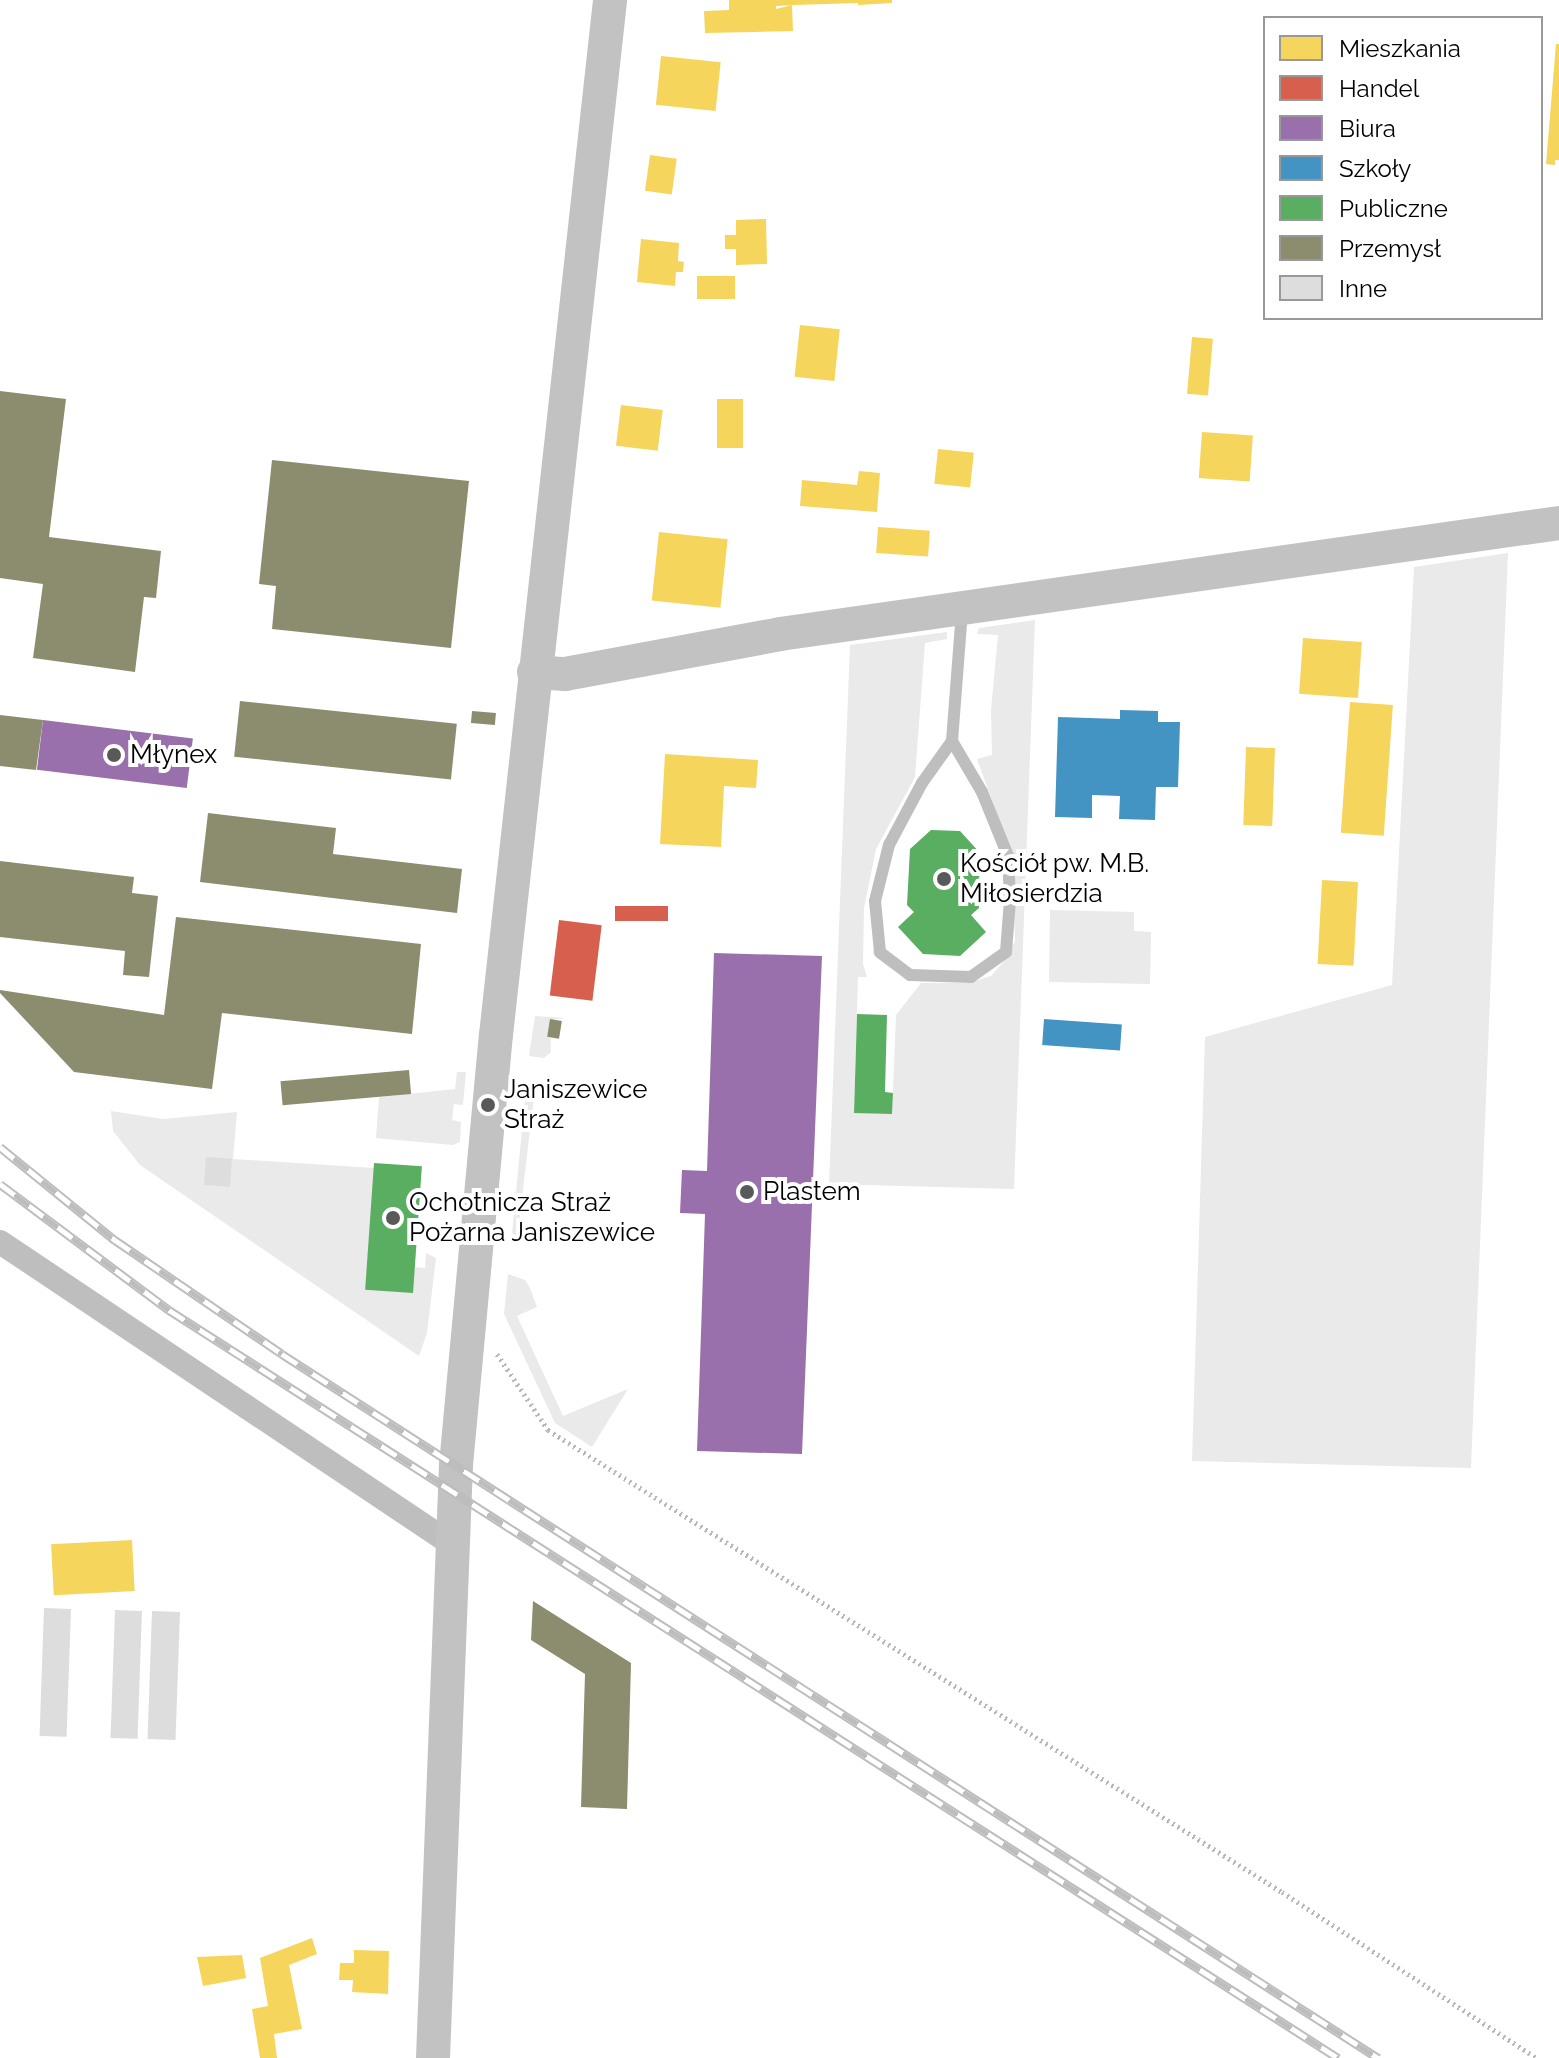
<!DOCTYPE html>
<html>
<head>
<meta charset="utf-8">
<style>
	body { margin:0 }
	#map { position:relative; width:1559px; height:2058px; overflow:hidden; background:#fff; font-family:Raleway,sans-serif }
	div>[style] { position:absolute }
	.green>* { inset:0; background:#eaeaea }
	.homes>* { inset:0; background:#f6d55c; transform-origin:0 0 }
	.shops>* { inset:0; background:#d6604d; transform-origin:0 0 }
	.offices>* { inset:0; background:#9970ab; transform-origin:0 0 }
	.schools>* { inset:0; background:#4393c3; transform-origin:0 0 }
	.public>* { inset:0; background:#5aae61; transform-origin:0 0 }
	.industry>* { inset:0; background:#8c8c6e; transform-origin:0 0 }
	.building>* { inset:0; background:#ddd; transform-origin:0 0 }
	.path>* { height:5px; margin-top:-2.5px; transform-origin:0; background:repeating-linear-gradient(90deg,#b8b8b8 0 2px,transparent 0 6px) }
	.lane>* { height:12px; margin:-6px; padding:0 6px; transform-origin:6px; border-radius:6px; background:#bebebe }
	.street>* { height:24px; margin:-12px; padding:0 12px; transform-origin:12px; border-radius:12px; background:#bebebe }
	.secondary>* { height:34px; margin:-17px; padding:0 17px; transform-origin:17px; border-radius:17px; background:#c2c2c2 }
	.rail>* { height:9px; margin-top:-4.5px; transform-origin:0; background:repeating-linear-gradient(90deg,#fff 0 18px,#bdbdbd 0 36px); box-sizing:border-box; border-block:2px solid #bdbdbd }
	.dots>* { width:22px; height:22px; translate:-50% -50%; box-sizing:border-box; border:4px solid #fff; border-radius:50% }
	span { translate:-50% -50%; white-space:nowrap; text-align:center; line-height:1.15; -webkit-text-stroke:8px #fff; paint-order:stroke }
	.poi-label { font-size:26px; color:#000 }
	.left { translate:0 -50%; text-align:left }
	.legend { position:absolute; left:1263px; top:16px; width:280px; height:304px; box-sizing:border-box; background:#fff; border:2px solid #999; margin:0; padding:10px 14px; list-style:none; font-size:24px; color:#000 }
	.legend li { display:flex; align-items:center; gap:16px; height:40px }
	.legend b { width:40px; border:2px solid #999 }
</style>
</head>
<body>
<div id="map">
	<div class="green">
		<i style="clip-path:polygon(1508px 553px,1471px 1468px,1192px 1461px,1205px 1037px,1392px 985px,1414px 567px)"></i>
		<i style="clip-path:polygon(1035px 620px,1014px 1189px,829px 1184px,850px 645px,947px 632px,947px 639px,925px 643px,915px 777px,876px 849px,864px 908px,863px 964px,867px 977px,858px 977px,854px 1112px,892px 1114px,896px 1015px,921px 983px,968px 983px,991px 976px,1006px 959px,1015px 941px,1012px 855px,977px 759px,992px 755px,991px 710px,998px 635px,977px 634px,979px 628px)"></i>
		<i style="clip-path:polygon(1050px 910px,1134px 912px,1134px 931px,1151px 932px,1150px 984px,1049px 982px)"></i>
		<i style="clip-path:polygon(535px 1016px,566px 1018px,550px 1020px,551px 1052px,544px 1058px,529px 1056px)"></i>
		<i style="clip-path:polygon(457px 1072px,466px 1072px,463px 1105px,454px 1104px,452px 1120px,461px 1122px,460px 1142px,453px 1145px,376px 1138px,379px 1097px,455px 1089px)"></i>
		<i style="clip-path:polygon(526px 1088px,535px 1088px,519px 1223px,539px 1226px,537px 1236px,530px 1242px,511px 1244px)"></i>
		<i style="clip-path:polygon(111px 1111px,163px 1119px,237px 1112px,233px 1159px,374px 1168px,413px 1267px,425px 1268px,426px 1253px,436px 1258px,427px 1333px,419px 1356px,140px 1165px,113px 1131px)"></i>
		<i style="clip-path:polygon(508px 1274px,525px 1280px,530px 1288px,537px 1307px,517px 1316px,563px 1416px,628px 1389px,592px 1447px,555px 1423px,504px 1314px)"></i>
	</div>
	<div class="homes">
		<i style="clip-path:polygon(729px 0,892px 0,892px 3px,858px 5px,858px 3px,794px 5px,776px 6px,776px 9px,792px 5px,793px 31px,705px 33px,704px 11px,729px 10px)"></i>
		<i style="clip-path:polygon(1556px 44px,1559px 44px,1559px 160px,1555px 160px,1555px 165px,1546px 164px)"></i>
		<i style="left:661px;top:56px;width:60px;height:49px;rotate:6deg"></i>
		<i style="left:650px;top:155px;width:27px;height:36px;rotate:8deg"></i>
		<i style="clip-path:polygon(766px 219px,767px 264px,736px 265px,736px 249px,725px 249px,725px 235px,736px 235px,736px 220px)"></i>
		<i style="clip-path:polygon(641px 239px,679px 243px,678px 261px,684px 262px,683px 272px,676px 272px,675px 286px,637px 282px)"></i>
		<i style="left:735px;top:276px;width:23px;height:38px;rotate:90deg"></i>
		<i style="left:800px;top:325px;width:40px;height:52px;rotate:6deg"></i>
		<i style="left:1192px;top:337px;width:21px;height:57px;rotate:5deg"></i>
		<i style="left:717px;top:399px;width:26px;height:49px"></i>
		<i style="left:621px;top:405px;width:42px;height:41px;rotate:7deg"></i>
		<i style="left:1202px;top:432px;width:51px;height:46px;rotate:4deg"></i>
		<i style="left:938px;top:449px;width:36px;height:35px;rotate:6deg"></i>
		<i style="clip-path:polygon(859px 471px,880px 473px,877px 512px,800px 506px,802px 480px,857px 485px)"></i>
		<i style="left:878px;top:527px;width:52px;height:26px;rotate:4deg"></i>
		<i style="left:659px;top:532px;width:69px;height:69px;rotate:6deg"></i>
		<i style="left:1303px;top:638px;width:59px;height:56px;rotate:4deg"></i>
		<i style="left:1350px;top:702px;width:43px;height:131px;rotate:4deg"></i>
		<i style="left:1246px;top:747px;width:29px;height:78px;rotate:2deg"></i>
		<i style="clip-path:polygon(665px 754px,758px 760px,756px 788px,724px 786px,721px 847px,660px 844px)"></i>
		<i style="left:1322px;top:880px;width:36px;height:84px;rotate:3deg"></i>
		<i style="left:132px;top:1540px;width:51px;height:81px;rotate:87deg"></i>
		<i style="clip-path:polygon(312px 1938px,317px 1954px,289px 1965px,302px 2029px,274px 2034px,277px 2058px,260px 2058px,252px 2009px,268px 2006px,260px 1958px)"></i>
		<i style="clip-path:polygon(354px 1950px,389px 1951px,388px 1994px,352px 1992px,353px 1980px,339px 1980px,340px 1963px,354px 1963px)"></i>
		<i style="clip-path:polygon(242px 1955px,246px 1978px,203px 1986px,197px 1957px)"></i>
	</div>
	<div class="shops">
		<i style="left:615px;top:906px;width:53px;height:15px"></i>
		<i style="left:559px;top:920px;width:43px;height:76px;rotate:7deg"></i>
	</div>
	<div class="offices">
		<i style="left:43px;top:720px;width:151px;height:50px;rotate:7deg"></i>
		<i style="clip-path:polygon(714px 953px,822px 956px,802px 1454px,697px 1451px,705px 1214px,680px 1213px,682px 1170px,707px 1171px)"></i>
	</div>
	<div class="schools">
		<i style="clip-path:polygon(1120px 710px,1158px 711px,1158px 722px,1180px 722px,1178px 787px,1156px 787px,1155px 820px,1119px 819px,1120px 796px,1092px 795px,1092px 818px,1055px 817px,1058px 717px,1120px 719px)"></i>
		<i style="left:1044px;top:1019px;width:78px;height:26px;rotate:4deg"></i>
	</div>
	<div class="public">
		<i style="clip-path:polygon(931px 830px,960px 831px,980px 853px,979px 908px,971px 915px,986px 932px,960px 956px,923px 954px,898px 927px,914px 912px,907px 905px,910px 849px)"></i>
		<i style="clip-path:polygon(857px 1014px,887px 1015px,885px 1092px,893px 1093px,892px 1114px,854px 1113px)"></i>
		<i style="left:374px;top:1163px;width:48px;height:127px;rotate:4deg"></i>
	</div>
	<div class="industry">
		<i style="clip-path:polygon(0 391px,66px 399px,49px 537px,161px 551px,156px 598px,144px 597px,135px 672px,33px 658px,43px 584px,0 578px)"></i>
		<i style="clip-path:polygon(272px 460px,469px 481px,451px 648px,272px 629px,276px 586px,259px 584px)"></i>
		<i style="left:240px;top:701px;width:218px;height:56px;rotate:6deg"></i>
		<i style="left:472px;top:711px;width:24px;height:12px;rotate:5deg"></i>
		<i style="clip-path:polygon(0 715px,43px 720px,36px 770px,0 766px)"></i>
		<i style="clip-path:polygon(208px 813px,336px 828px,333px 854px,462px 869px,457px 913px,200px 882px)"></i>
		<i style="clip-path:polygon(0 861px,134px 877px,132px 893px,158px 896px,149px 977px,123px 975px,125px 951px,0 937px)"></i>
		<i style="clip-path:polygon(176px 917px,421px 944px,412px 1034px,222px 1013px,212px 1089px,74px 1072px,0 993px,0 990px,164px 1015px)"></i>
		<i style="left:550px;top:1019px;width:12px;height:18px;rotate:9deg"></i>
		<i style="left:409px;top:1070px;width:24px;height:129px;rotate:85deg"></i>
		<i style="clip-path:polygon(533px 1601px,631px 1663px,627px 1809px,581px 1807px,585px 1674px,531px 1640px)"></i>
	</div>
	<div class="building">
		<i style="left:206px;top:1157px;width:26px;height:28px;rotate:4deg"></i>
		<i style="left:44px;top:1608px;width:27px;height:128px;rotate:2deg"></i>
		<i style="left:115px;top:1610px;width:27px;height:128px;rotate:2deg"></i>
		<i style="left:152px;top:1611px;width:28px;height:128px;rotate:2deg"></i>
	</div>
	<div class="path">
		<i style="left:497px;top:1354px;width:92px;rotate:56.1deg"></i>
		<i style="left:548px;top:1430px;width:867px;rotate:32.19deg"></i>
		<i style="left:1282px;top:1892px;width:304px;rotate:33.1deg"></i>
	</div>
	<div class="lane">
		<i style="left:952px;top:741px;width:59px;rotate:59.5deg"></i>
		<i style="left:982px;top:792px;width:69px;rotate:67.9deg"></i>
		<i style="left:1008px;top:856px;width:44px;rotate:87.4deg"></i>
		<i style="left:1010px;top:900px;width:52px;rotate:94.4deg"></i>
		<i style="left:1006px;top:952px;width:43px;rotate:144.5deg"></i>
		<i style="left:971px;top:977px;width:61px;rotate:-178.1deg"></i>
		<i style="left:910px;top:975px;width:38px;rotate:-143deg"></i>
		<i style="left:880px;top:952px;width:51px;rotate:-95.6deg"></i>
		<i style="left:875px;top:901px;width:58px;rotate:-76deg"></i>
		<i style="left:889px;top:845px;width:70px;rotate:-62deg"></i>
		<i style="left:922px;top:783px;width:52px;rotate:-54.5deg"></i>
		<i style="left:952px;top:741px;width:131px;rotate:-85.6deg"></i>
	</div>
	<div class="street">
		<i style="left:0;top:1242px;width:541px;rotate:33.78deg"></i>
	</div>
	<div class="secondary">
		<i style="left:534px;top:672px;width:31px;rotate:4deg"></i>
		<i style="left:565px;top:674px;width:219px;rotate:-10.5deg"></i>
		<i style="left:780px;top:634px;width:787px;rotate:-8.11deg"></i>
		<i style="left:433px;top:2058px;width:593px;rotate:-87.78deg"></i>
		<i style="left:456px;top:1465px;width:432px;rotate:-84.7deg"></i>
		<i style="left:496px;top:1035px;width:1041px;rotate:-83.71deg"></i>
	</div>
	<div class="rail">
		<i style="left:0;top:1147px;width:148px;rotate:39deg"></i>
		<i style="left:115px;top:1240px;width:202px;rotate:34.3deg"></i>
		<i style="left:282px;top:1354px;width:1303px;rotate:32.71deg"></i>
		<i style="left:0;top:1184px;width:211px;rotate:36.7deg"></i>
		<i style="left:169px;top:1310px;width:1388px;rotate:32.61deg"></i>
	</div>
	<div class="dots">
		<i style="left:114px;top:755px;background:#595959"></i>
		<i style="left:944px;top:879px;background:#595959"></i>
		<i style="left:488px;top:1105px;background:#595959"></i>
		<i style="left:747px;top:1192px;background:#595959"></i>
		<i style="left:393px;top:1218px;background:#595959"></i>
	</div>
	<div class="poi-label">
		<span class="left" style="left:130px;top:755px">Młynex</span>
		<span class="left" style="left:960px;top:879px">Kościół pw. M.B.<br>Miłosierdzia</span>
		<span class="left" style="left:504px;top:1105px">Janiszewice<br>Straż</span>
		<span class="left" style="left:763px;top:1192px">Plastem</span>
		<span class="left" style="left:409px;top:1218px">Ochotnicza Straż<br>Pożarna Janiszewice</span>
	</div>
	<ul class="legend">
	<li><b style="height:22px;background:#f6d55c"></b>Mieszkania</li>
	<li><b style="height:22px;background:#d6604d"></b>Handel</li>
	<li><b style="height:22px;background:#9970ab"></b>Biura</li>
	<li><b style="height:22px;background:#4393c3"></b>Szkoły</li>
	<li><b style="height:22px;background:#5aae61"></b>Publiczne</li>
	<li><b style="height:22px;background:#8c8c6e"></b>Przemysł</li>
	<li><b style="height:22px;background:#ddd"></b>Inne</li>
	</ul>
</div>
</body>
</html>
